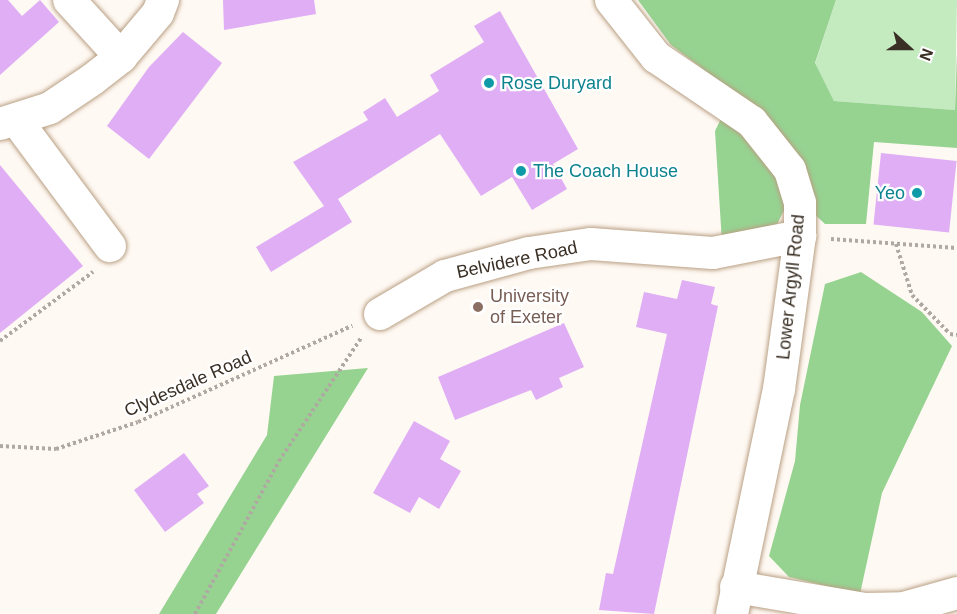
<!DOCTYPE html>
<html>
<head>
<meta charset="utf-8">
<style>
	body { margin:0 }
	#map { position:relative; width:957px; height:614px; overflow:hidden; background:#fff9f3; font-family:Helvetica,sans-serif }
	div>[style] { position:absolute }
	.green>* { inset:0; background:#c4eac0 }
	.forest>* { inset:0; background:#96d391 }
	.building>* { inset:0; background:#dfaef4; transform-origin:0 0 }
	.path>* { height:4px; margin-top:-2px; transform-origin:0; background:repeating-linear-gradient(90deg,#b0a9a1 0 3px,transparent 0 6px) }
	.roads { filter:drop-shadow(0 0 2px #b9a084) drop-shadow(0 0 2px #b9a084) }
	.minor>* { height:32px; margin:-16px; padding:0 16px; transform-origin:16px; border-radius:16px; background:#fff }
	.dots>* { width:16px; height:16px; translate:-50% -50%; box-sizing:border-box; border:3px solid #fff; border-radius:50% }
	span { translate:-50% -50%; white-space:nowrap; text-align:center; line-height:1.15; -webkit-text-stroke:4.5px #fff; paint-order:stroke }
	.culture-label { font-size:18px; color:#0d838f }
	.left { translate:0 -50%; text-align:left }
	.right { translate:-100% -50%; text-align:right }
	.street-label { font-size:18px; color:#392f24 }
	.education-label { font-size:18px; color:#785e54 }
	.north { position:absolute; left:879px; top:18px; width:60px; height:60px; -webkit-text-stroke:4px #fff; paint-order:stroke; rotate:111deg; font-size:16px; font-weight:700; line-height:24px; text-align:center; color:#392f24 }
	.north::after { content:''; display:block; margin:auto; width:21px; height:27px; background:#392f24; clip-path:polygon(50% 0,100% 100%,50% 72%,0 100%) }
</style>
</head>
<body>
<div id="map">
	<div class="green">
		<i style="clip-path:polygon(836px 0,957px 0,955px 110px,834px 101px,815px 64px)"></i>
	</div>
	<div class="forest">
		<i style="clip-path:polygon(638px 0,836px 0,815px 63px,834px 101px,955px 110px,957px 52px,957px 148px,874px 142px,866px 224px,825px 224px,811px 211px,783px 212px,771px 237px,722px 243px,715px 131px,734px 92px,671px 45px)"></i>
		<i style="clip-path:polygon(861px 272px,922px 312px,952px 346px,882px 493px,860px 594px,789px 577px,769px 556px,795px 461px,800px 405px,825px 284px)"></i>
		<i style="clip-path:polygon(368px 368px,216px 614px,159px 614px,267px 435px,274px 376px)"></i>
	</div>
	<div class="building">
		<i style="clip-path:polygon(0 0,8px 0,22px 16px,40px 0,59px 22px,0 75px)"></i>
		<i style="clip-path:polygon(223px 0,314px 0,316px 14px,224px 30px)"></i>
		<i style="clip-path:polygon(500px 11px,578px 149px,553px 164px,567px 189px,532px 210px,512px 177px,481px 196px,440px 134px,338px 199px,352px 222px,271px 272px,256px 247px,324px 206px,293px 162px,368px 120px,363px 112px,385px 98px,397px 117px,439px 91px,430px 75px,484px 42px,474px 26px)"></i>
		<i style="clip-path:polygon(183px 32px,222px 63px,149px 159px,107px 126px,149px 67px)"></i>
		<i style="left:881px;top:153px;width:76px;height:72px;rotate:6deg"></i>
		<i style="clip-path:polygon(0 165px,83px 266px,0 333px)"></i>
		<i style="clip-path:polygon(682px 280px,715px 287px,711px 304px,718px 306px,654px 614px,599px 610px,606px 573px,613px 574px,667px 334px,636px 327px,644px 292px,677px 299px)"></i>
		<i style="clip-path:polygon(564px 323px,584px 367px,559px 378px,563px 387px,536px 400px,531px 390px,455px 420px,438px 377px)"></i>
		<i style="clip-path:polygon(414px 421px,450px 441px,440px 459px,461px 471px,439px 509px,419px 497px,410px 513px,373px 493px)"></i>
		<i style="clip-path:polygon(184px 453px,209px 486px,197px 494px,204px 503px,165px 532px,134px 490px)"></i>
	</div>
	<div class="path">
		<i style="left:831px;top:239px;width:126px;rotate:4.1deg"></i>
		<i style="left:896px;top:244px;width:53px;rotate:72.6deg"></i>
		<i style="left:912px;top:295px;width:54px;rotate:45.7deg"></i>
		<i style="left:950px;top:334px;width:7px;rotate:8deg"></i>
		<i style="left:0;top:341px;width:116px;rotate:-36.6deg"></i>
		<i style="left:0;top:446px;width:56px;rotate:3.1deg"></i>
		<i style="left:56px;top:449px;width:86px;rotate:-18.2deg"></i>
		<i style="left:138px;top:422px;width:235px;rotate:-24.2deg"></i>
		<i style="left:195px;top:614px;width:175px;rotate:-61.2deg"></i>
		<i style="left:279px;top:461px;width:148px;rotate:-56.3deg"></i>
	</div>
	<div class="roads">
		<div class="minor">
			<i style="left:69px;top:0;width:77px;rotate:47.6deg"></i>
			<i style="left:611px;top:0;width:73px;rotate:51.7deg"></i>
			<i style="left:656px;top:57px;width:116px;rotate:34.1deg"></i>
			<i style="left:752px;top:122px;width:61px;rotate:51.6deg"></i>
			<i style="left:790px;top:170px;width:34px;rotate:73deg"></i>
			<i style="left:800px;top:203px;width:33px;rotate:90deg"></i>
			<i style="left:800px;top:236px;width:154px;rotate:97.8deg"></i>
			<i style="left:779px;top:389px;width:230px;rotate:101.8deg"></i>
			<i style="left:17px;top:121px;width:156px;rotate:53.4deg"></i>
			<i style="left:0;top:124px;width:52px;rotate:-17.7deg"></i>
			<i style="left:50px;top:108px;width:52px;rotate:-34deg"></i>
			<i style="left:93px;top:79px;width:36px;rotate:-38deg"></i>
			<i style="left:121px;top:57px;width:57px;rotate:-49.9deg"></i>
			<i style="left:158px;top:13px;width:14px;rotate:-69deg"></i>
			<i style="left:380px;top:314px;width:75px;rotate:-30.3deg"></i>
			<i style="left:445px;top:276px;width:87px;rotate:-15.3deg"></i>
			<i style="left:529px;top:253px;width:63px;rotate:-8.3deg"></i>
			<i style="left:591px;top:244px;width:122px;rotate:4.2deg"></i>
			<i style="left:713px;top:253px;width:89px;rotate:-11.1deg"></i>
			<i style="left:736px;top:587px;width:131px;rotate:9.7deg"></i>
			<i style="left:865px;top:609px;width:39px;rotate:-1deg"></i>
			<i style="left:904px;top:608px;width:55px;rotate:-15.8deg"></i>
		</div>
	</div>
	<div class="dots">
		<i style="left:489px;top:83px;background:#0f9aa8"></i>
		<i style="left:521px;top:171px;background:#0f9aa8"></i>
		<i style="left:917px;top:193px;background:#0f9aa8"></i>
		<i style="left:478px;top:307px;background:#8d6e63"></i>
	</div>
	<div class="culture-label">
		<span class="left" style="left:501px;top:83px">Rose Duryard</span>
		<span class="left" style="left:533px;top:171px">The Coach House</span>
		<span class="right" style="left:905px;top:193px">Yeo</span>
	</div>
	<div class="street-label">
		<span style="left:517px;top:260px;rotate:-12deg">Belvidere Road</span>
		<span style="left:791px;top:287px;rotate:-84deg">Lower Argyll Road</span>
		<span style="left:188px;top:384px;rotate:-24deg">Clydesdale Road</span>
	</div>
	<div class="education-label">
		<span class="left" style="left:490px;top:307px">University<br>of Exeter</span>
	</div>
	<div class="north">N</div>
</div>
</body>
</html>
